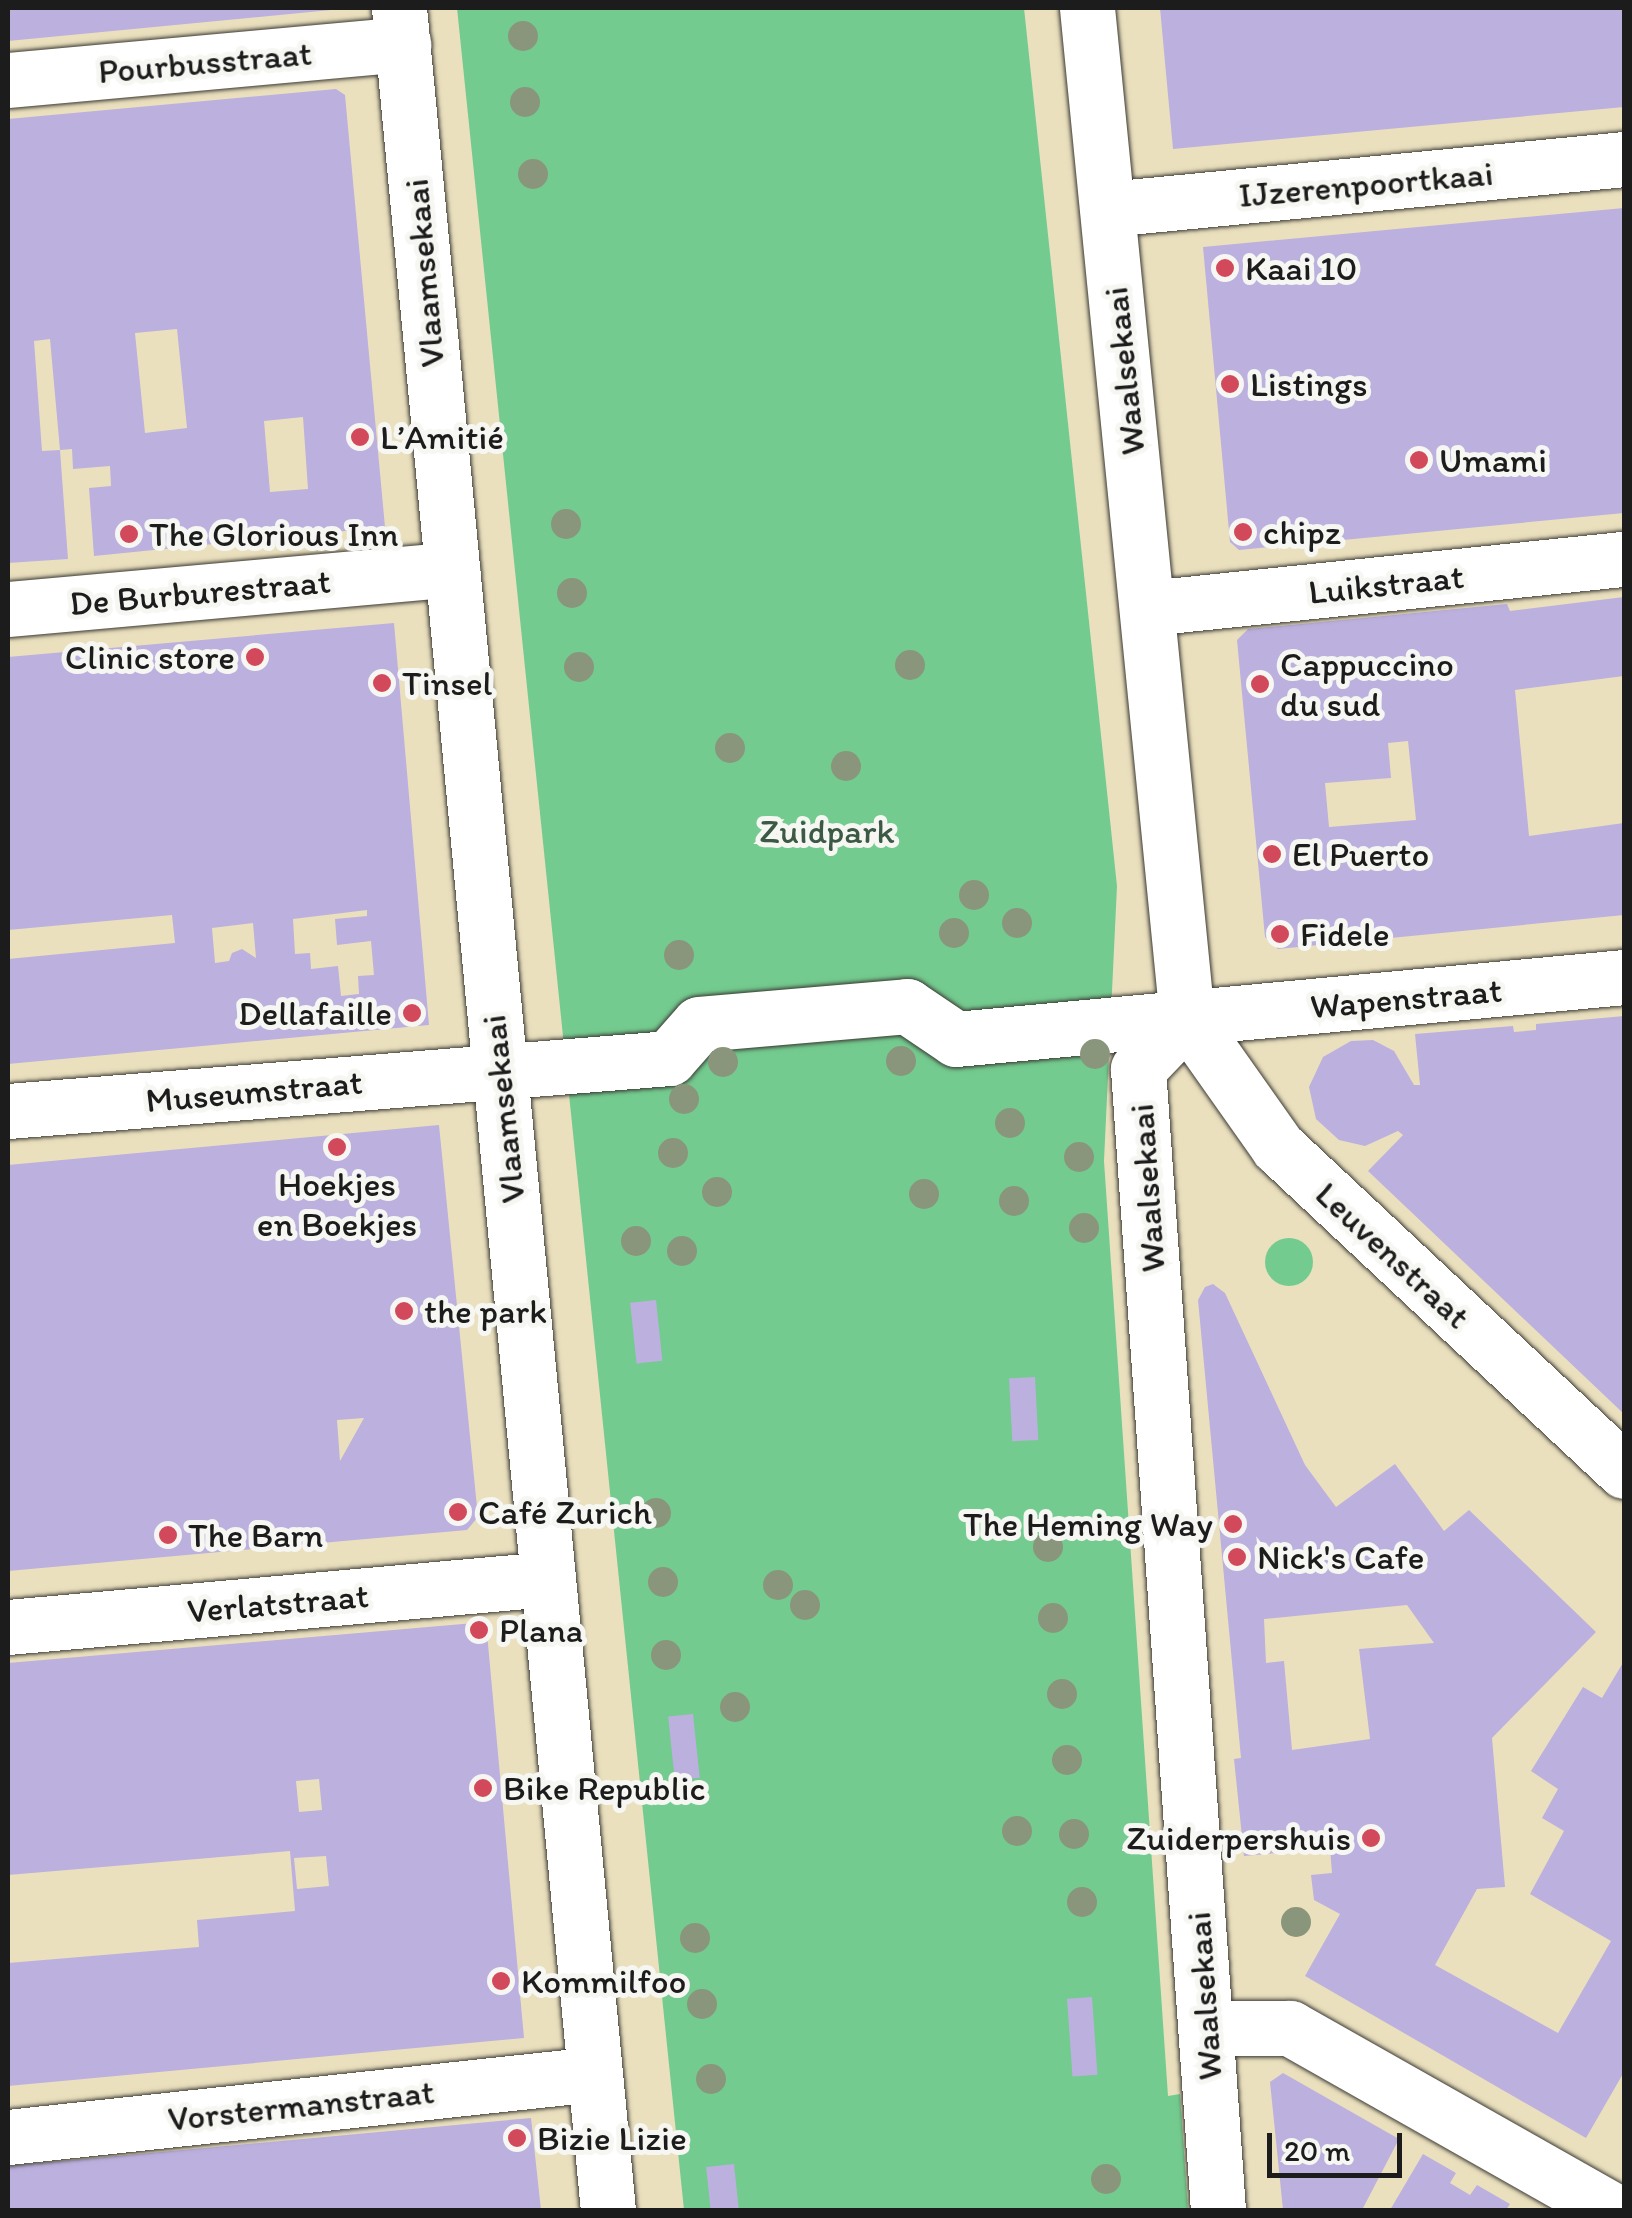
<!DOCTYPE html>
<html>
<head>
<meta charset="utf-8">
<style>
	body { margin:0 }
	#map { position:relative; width:1632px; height:2218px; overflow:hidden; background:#eae0be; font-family:Itim,sans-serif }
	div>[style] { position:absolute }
	.green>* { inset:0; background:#74cb8f }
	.round { border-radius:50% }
	.building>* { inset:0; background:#bcb0de; transform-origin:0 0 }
	.roads { filter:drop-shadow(0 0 2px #3b3934) drop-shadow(0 0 2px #3b3934) }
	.minor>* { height:55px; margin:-27.5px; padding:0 27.5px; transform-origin:27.5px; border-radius:27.5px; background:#fff }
	.trees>* { width:30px; height:30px; margin:-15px; border-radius:50%; background:#8a967b }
	.dots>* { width:28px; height:28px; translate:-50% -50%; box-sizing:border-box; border:5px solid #f6f6f2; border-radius:50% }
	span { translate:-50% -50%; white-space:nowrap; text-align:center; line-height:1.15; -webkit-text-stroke:10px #f6f6f2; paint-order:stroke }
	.street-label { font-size:35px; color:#1c1c1c }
	.poi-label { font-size:35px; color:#1c1c1c }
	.left { translate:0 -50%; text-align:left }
	.right { translate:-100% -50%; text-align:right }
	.park-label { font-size:35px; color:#3b5944 }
	.frame { position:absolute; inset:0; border:10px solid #1c1c1c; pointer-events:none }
	.scale { position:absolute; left:1267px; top:2133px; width:135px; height:45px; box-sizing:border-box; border:5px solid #1c1c1c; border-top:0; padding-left:12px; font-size:30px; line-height:35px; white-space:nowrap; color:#1c1c1c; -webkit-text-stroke:8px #f6f6f2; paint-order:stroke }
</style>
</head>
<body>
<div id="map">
	<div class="green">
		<i style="clip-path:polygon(457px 8px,1024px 8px,1117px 886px,1104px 1161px,1168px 2096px,1180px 2094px,1188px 2210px,684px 2210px)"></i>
		<i class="round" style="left:1265px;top:1238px;width:48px;height:48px"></i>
	</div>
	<div class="building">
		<i style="clip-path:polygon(8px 8px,331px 8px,331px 10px,8px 41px)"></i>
		<i style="clip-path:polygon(1160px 8px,1624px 8px,1624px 107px,1173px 149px)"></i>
		<i style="clip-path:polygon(evenodd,336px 89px,345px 95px,385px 527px,94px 556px,89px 488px,111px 486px,110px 466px,73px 469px,72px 449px,60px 450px,50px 339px,34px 341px,42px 451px,60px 450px,68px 559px,8px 563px,8px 119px,336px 89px,177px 329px,187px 428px,145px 433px,135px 333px,177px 329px,336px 89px,303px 417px,308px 489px,270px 492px,264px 421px,303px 417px)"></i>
		<i style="clip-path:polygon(1624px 208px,1624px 513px,1239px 550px,1230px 542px,1203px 247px)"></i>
		<i style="clip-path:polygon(evenodd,1624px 597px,1624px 676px,1515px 690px,1529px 836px,1624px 823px,1624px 915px,1278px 949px,1265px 937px,1237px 640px,1248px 629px,1507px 604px,1510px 611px,1624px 597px,1408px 741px,1416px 820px,1329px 827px,1325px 783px,1391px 778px,1388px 743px,1408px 741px)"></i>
		<i style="clip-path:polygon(evenodd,394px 623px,429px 1025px,8px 1064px,8px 959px,175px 943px,172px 915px,8px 930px,8px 657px,394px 623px,367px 910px,367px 916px,335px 919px,337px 945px,371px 941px,374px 975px,358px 976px,359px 994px,341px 996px,338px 966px,311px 969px,310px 953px,295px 954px,293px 919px,367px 910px,394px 623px,253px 923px,256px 958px,242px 949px,232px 953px,229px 961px,215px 963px,212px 928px,253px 923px)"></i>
		<i style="clip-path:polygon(1624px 1016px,1624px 1414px,1368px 1171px,1403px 1135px,1398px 1131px,1365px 1146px,1339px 1140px,1316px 1119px,1309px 1087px,1323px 1057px,1351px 1041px,1373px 1040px,1394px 1051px,1414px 1085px,1420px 1085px,1415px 1034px,1513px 1026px,1514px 1032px,1536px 1030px,1536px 1024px)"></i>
		<i style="clip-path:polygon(evenodd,439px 1125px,478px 1517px,467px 1530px,8px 1571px,8px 1165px,439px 1125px,364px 1418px,340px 1461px,337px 1420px,364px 1418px)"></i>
		<i style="clip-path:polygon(evenodd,1213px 1284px,1225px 1293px,1305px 1465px,1336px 1507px,1395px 1464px,1444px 1531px,1469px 1510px,1596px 1632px,1492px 1738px,1505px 1887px,1477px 1889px,1435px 1965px,1558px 2033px,1611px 1941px,1530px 1894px,1564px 1831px,1542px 1818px,1558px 1789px,1531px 1771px,1583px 1687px,1602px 1698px,1624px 1661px,1624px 2072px,1586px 2138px,1305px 1976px,1340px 1914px,1314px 1900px,1311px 1875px,1332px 1873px,1330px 1848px,1244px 1856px,1234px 1759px,1241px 1758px,1198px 1300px,1205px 1287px,1213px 1284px,1407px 1605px,1434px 1643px,1359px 1649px,1370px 1739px,1292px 1750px,1284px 1661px,1266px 1663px,1264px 1619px,1407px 1605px)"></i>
		<i style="left:656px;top:1300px;width:61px;height:26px;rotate:84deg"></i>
		<i style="left:1035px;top:1377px;width:63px;height:26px;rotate:87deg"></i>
		<i style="clip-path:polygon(evenodd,486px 1622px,524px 2038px,8px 2086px,8px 1963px,199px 1947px,197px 1920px,295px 1911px,290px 1851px,8px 1875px,8px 1663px,486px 1622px,319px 1779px,322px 1810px,299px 1812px,296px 1781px,319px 1779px,486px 1622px,326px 1856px,329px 1886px,297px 1889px,294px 1858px,326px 1856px)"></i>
		<i style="left:693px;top:1714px;width:64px;height:25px;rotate:84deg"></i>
		<i style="left:1092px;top:1997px;width:78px;height:25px;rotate:86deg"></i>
		<i style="clip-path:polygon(1283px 2073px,1399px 2139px,1362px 2210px,1283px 2210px,1270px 2082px)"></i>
		<i style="clip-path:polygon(531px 2118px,541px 2210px,8px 2210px,8px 2166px)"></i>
		<i style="clip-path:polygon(1423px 2154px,1456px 2173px,1450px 2183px,1470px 2195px,1477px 2185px,1510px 2204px,1506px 2210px,1390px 2210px)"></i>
		<i style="left:734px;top:2164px;width:46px;height:28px;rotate:84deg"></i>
	</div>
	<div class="roads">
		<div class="minor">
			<i style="left:399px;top:8px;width:2212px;rotate:84.58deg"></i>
			<i style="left:1087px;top:8px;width:1015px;rotate:84.35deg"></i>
			<i style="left:1187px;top:1018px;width:71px;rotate:133.9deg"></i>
			<i style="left:1138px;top:1069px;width:1144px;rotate:85.99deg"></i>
			<i style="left:8px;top:80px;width:397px;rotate:-5.2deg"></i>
			<i style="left:1108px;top:209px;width:518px;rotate:-5.53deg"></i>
			<i style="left:1148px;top:608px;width:479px;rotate:-5.9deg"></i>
			<i style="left:8px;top:609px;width:446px;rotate:-5.1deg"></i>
			<i style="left:1187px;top:1018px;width:158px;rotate:54.8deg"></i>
			<i style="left:1278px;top:1147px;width:474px;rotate:43.1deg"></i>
			<i style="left:8px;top:1111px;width:663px;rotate:-4.58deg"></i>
			<i style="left:669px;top:1058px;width:45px;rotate:-48.6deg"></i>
			<i style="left:699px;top:1024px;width:209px;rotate:-4.9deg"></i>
			<i style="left:907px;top:1006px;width:59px;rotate:34deg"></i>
			<i style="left:956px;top:1039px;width:671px;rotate:-5.3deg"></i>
			<i style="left:8px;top:1627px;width:542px;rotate:-5.08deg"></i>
			<i style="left:1207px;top:2028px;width:83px"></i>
			<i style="left:1290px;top:2028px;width:370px;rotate:29.5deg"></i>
			<i style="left:8px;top:2137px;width:590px;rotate:-6.13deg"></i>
		</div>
	</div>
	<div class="trees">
		<i style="left:523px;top:36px"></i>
		<i style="left:525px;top:102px"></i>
		<i style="left:533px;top:174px"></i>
		<i style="left:566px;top:524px"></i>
		<i style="left:572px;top:593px"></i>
		<i style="left:910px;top:665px"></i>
		<i style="left:579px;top:667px"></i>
		<i style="left:730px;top:748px"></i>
		<i style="left:846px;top:766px"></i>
		<i style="left:974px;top:895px"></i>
		<i style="left:1017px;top:923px"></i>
		<i style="left:954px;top:933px"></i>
		<i style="left:679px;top:955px"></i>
		<i style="left:1095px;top:1054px"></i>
		<i style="left:901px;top:1061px"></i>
		<i style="left:723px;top:1062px"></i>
		<i style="left:684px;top:1099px"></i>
		<i style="left:1010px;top:1123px"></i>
		<i style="left:673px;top:1153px"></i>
		<i style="left:1079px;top:1157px"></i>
		<i style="left:717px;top:1192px"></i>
		<i style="left:924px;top:1194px"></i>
		<i style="left:1014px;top:1201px"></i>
		<i style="left:1084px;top:1228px"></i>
		<i style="left:636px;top:1241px"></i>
		<i style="left:682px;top:1251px"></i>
		<i style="left:656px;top:1513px"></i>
		<i style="left:1048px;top:1547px"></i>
		<i style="left:663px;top:1582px"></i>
		<i style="left:778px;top:1585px"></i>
		<i style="left:805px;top:1605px"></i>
		<i style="left:1053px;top:1618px"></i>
		<i style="left:666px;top:1655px"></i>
		<i style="left:1062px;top:1694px"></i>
		<i style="left:735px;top:1707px"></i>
		<i style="left:1067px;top:1760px"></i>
		<i style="left:1017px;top:1831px"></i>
		<i style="left:1074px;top:1834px"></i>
		<i style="left:1082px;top:1902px"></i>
		<i style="left:1296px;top:1922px"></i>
		<i style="left:695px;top:1938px"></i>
		<i style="left:702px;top:2004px"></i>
		<i style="left:711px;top:2079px"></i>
		<i style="left:1106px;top:2179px"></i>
	</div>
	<div class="dots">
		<i style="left:1225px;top:268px;background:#d1495b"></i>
		<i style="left:1230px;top:384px;background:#d1495b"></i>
		<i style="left:360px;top:437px;background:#d1495b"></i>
		<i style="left:1419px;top:460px;background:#d1495b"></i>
		<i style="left:1243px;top:532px;background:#d1495b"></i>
		<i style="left:129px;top:534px;background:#d1495b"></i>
		<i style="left:255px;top:657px;background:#d1495b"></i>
		<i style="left:382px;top:683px;background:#d1495b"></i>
		<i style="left:1260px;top:684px;background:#d1495b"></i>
		<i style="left:1272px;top:854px;background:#d1495b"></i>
		<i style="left:1280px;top:934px;background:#d1495b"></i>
		<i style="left:412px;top:1013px;background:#d1495b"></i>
		<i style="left:337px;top:1147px;background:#d1495b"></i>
		<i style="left:404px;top:1311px;background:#d1495b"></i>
		<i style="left:458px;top:1512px;background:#d1495b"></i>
		<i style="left:1233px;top:1524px;background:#d1495b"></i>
		<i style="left:168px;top:1535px;background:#d1495b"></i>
		<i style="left:1237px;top:1557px;background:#d1495b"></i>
		<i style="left:479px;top:1630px;background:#d1495b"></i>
		<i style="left:483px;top:1788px;background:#d1495b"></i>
		<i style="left:1371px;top:1838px;background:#d1495b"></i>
		<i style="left:501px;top:1981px;background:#d1495b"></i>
		<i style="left:517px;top:2138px;background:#d1495b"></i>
	</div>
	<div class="street-label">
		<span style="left:205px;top:62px;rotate:-5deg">Pourbusstraat</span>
		<span style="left:1366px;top:184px;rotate:-5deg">IJzerenpoortkaai</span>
		<span style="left:424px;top:273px;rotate:-95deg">Vlaamsekaai</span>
		<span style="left:1124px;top:371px;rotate:-96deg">Waalsekaai</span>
		<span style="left:1386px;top:584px;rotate:-6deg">Luikstraat</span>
		<span style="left:200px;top:592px;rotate:-5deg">De Burburestraat</span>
		<span style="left:1406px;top:998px;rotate:-5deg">Wapenstraat</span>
		<span style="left:254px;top:1091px;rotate:-5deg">Museumstraat</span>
		<span style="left:503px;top:1109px;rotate:-96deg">Vlaamsekaai</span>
		<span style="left:1147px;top:1188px;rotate:-94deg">Waalsekaai</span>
		<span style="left:1393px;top:1255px;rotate:43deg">Leuvenstraat</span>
		<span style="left:278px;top:1603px;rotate:-5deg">Verlatstraat</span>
		<span style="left:1204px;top:1996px;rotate:-94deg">Waalsekaai</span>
		<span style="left:301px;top:2105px;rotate:-6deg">Vorstermanstraat</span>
	</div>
	<div class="poi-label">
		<span class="left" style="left:1245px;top:268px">Kaai 10</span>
		<span class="left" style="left:1250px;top:384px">Listings</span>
		<span class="left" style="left:380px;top:437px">L’Amitié</span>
		<span class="left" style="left:1439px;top:460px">Umami</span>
		<span class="left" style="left:1263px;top:532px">chipz</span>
		<span class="left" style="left:149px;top:534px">The Glorious Inn</span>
		<span class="right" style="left:235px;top:657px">Clinic store</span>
		<span class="left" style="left:1280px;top:684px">Cappuccino<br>du sud</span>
		<span class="left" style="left:402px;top:683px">Tinsel</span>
		<span class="left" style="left:1292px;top:854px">El Puerto</span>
		<span class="left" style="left:1300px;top:934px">Fidele</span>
		<span class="right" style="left:392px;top:1013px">Dellafaille</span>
		<span style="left:337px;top:1204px">Hoekjes<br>en Boekjes</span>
		<span class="left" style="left:424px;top:1311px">the park</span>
		<span class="left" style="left:478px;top:1512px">Café Zurich</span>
		<span class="right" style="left:1213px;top:1524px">The Heming Way</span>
		<span class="left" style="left:188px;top:1535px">The Barn</span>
		<span class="left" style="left:1257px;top:1557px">Nick's Cafe</span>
		<span class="left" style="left:499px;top:1630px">Plana</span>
		<span class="left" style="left:503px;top:1788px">Bike Republic</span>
		<span class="right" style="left:1351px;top:1838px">Zuiderpershuis</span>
		<span class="left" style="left:521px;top:1981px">Kommilfoo</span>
		<span class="left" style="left:537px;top:2138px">Bizie Lizie</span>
	</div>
	<div class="park-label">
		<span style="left:827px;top:831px">Zuidpark</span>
	</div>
	<div class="frame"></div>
	<div class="scale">20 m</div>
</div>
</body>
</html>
